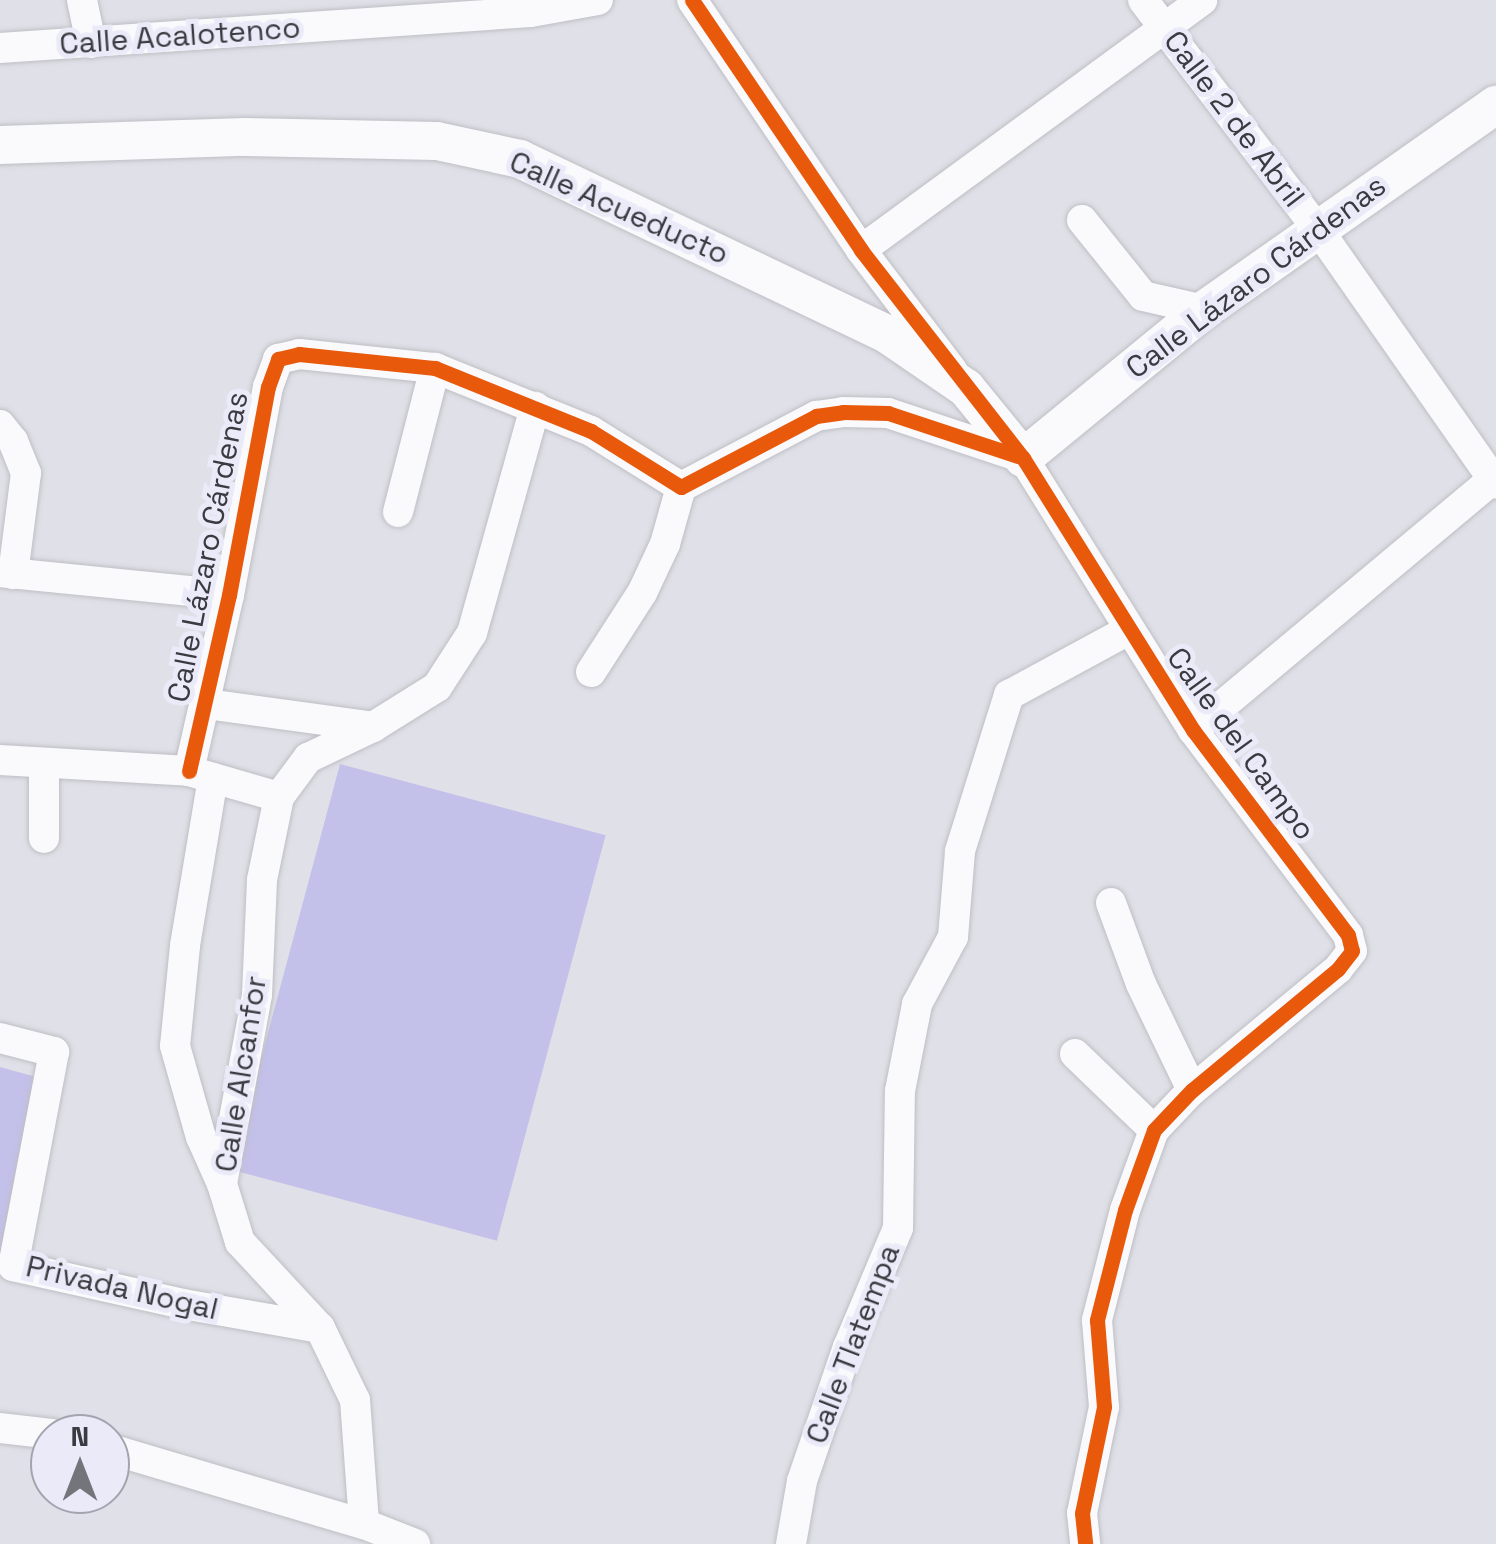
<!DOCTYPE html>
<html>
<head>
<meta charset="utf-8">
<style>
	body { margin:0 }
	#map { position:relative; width:1496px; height:1544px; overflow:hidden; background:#e0e0e8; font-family:"Space Grotesk",sans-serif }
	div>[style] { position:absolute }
	.green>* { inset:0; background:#c3c1e9; transform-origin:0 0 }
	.roads { filter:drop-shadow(0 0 2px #bebec4) drop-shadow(0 0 2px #bebec4) }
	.minor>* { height:30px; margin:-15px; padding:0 15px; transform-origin:15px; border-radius:15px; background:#fafafc }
	.tertiary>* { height:38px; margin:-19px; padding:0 19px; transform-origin:19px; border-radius:19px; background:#fafafc }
	.cycleway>* { height:15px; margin:-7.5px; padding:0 7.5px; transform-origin:7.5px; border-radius:7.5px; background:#e8590c }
	span { translate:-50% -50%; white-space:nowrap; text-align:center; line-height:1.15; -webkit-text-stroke:10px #eaeaf9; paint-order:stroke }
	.street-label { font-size:30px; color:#3a3a40 }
	.north { position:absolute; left:30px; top:1414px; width:100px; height:100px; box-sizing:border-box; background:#eaeaf9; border:2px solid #a4a4af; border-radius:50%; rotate:0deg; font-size:28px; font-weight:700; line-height:40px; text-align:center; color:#3a3a40 }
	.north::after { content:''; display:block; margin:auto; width:35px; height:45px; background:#74747b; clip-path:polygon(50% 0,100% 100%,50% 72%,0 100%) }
</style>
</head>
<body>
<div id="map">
	<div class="green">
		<i style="left:340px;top:764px;width:275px;height:420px;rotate:15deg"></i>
		<i style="clip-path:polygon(0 1067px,58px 1083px,0 1254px)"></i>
	</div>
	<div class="roads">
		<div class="minor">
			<i style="left:82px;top:0;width:44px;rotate:78.2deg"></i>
			<i style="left:692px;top:0;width:302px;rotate:55.9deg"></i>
			<i style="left:861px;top:250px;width:151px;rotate:52.8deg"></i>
			<i style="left:1143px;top:0;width:287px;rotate:52.7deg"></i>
			<i style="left:1317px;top:228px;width:312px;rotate:55deg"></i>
			<i style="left:0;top:48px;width:532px;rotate:-3.88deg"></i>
			<i style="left:531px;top:12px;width:68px;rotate:-10.2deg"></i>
			<i style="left:1082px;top:220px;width:97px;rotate:51.2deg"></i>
			<i style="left:1143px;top:296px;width:63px;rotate:12.9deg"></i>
			<i style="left:861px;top:250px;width:423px;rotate:-36.2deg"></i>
			<i style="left:0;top:425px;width:21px;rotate:51deg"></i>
			<i style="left:13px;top:441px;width:35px;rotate:68deg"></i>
			<i style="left:26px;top:473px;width:102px;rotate:97.3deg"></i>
			<i style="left:398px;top:512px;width:149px;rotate:-75.6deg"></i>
			<i style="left:0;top:572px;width:230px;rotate:5.7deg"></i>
			<i style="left:591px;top:672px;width:94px;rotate:-57.2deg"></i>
			<i style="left:642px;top:593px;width:54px;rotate:-64.9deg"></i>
			<i style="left:665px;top:544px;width:59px;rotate:-74.3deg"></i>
			<i style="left:206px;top:704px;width:169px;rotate:7.8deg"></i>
			<i style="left:1193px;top:730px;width:395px;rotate:-39.9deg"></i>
			<i style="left:0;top:760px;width:189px;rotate:3.3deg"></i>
			<i style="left:189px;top:771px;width:94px;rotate:16.1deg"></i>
			<i style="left:279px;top:797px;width:85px;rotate:101.6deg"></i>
			<i style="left:262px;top:880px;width:115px;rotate:92.5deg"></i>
			<i style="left:257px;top:995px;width:192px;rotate:100.5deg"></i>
			<i style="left:222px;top:1184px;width:61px;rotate:72.8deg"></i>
			<i style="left:240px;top:1242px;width:117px;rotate:47.1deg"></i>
			<i style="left:320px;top:1328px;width:80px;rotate:64.1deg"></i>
			<i style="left:355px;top:1400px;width:124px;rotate:85.8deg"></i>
			<i style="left:44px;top:763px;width:75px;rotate:90deg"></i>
			<i style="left:189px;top:771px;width:180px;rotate:-77.2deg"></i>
			<i style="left:229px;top:595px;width:212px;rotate:-79.4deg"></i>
			<i style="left:268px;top:387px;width:30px;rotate:-70deg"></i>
			<i style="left:278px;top:359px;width:22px;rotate:-13deg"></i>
			<i style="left:299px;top:354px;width:137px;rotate:5.9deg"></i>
			<i style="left:435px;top:368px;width:168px;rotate:22deg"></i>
			<i style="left:591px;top:431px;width:106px;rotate:31.9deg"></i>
			<i style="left:681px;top:487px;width:153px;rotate:-27.7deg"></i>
			<i style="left:816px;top:416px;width:27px;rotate:-8deg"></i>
			<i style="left:843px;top:412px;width:45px;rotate:1.3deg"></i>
			<i style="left:888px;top:413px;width:142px;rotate:18.4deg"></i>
			<i style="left:1023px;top:458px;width:321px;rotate:58deg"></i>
			<i style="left:1193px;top:730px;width:257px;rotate:52.9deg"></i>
			<i style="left:1348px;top:935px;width:16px;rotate:76deg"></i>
			<i style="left:1352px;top:951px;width:23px;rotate:128deg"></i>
			<i style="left:1338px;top:969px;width:190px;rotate:140.3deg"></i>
			<i style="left:1192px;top:1090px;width:55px;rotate:133.5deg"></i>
			<i style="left:1154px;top:1130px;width:85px;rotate:109.9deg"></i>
			<i style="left:1125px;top:1210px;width:114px;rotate:104.3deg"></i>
			<i style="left:1097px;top:1320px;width:87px;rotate:85.4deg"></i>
			<i style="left:1104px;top:1407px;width:108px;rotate:101.7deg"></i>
			<i style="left:1082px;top:1513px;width:31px;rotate:84deg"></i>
			<i style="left:213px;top:778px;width:170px;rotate:99.5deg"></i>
			<i style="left:185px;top:946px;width:100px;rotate:95.7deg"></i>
			<i style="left:175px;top:1046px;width:95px;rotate:74.1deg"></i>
			<i style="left:201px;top:1137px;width:51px;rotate:65.9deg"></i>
			<i style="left:279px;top:797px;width:49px;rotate:-53.4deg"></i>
			<i style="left:308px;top:758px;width:72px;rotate:-25.5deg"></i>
			<i style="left:373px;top:727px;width:75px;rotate:-32deg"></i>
			<i style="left:437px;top:687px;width:64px;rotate:-57.1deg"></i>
			<i style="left:472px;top:633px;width:235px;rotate:-74.4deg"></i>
			<i style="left:1111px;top:903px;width:86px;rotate:69.7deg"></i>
			<i style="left:1141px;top:984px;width:118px;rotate:64.3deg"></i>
			<i style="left:0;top:1038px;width:56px;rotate:14.5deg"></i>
			<i style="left:54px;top:1052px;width:218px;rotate:100.8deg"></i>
			<i style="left:13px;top:1266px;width:174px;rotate:12.6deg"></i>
			<i style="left:183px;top:1304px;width:139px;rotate:9.9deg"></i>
			<i style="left:1075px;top:1054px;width:110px;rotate:43.9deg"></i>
			<i style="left:0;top:1428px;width:52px;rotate:6.6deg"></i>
			<i style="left:110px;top:1449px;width:265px;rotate:16.5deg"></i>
			<i style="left:364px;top:1524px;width:55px;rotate:21.4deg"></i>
			<i style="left:791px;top:1544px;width:64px;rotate:-80.1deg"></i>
			<i style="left:802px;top:1481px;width:142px;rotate:-71.1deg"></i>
			<i style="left:848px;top:1347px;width:129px;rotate:-67.2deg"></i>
			<i style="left:898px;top:1228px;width:137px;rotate:-89.2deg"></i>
			<i style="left:900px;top:1091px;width:89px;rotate:-78.9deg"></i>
			<i style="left:917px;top:1004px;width:76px;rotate:-61.8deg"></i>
			<i style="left:953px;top:937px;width:86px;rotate:-85.3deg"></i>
			<i style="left:960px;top:851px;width:164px;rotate:-72.6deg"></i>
			<i style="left:1009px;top:695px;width:134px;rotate:-28.5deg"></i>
		</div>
		<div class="tertiary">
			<i style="left:0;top:145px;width:245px;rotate:-1.9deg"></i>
			<i style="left:245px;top:137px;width:192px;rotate:1.2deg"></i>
			<i style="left:437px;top:141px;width:85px;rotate:12.2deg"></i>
			<i style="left:520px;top:159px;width:407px;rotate:25.5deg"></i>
			<i style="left:887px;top:334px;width:96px;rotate:34.4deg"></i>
			<i style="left:966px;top:388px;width:90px;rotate:50.8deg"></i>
			<i style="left:1023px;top:458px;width:234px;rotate:-39.3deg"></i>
			<i style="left:1204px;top:310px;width:357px;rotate:-35.1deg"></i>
		</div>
	</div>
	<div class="cycleway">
		<i style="left:692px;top:0;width:302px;rotate:55.9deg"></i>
		<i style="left:861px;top:250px;width:264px;rotate:52.1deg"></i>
		<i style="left:1023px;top:458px;width:321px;rotate:58deg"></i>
		<i style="left:1193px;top:730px;width:257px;rotate:52.9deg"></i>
		<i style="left:1348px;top:935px;width:16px;rotate:76deg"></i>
		<i style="left:1352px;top:951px;width:23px;rotate:128deg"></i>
		<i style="left:1338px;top:969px;width:190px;rotate:140.3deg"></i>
		<i style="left:1192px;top:1090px;width:55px;rotate:133.5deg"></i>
		<i style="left:1154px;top:1130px;width:85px;rotate:109.9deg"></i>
		<i style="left:1125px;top:1210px;width:114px;rotate:104.3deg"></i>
		<i style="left:1097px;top:1320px;width:87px;rotate:85.4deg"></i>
		<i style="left:1104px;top:1407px;width:108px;rotate:101.7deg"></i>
		<i style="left:1082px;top:1513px;width:31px;rotate:84deg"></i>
		<i style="left:189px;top:771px;width:180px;rotate:-77.2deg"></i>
		<i style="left:229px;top:595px;width:212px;rotate:-79.4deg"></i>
		<i style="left:268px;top:387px;width:30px;rotate:-70deg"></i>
		<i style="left:278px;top:359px;width:22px;rotate:-13deg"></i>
		<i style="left:299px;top:354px;width:137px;rotate:5.9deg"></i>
		<i style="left:435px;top:368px;width:168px;rotate:22deg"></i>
		<i style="left:591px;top:431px;width:106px;rotate:31.9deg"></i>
		<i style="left:681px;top:487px;width:153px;rotate:-27.7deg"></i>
		<i style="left:816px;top:416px;width:27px;rotate:-8deg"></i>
		<i style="left:843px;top:412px;width:45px;rotate:1.3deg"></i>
		<i style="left:888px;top:413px;width:137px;rotate:18.3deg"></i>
	</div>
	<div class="street-label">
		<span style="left:180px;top:36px;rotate:-4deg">Calle Acalotenco</span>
		<span style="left:1234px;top:119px;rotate:53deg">Calle 2 de Abril</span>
		<span style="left:619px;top:208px;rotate:24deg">Calle Acueducto</span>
		<span style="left:1256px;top:277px;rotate:-37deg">Calle Lázaro Cárdenas</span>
		<span style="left:208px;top:547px;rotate:-79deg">Calle Lázaro Cárdenas</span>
		<span style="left:1241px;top:744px;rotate:54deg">Calle del Campo</span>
		<span style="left:241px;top:1074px;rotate:-81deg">Calle Alcanfor</span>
		<span style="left:122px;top:1288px;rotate:13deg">Privada Nogal</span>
		<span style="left:853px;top:1344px;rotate:-69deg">Calle Tlatempa</span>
	</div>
	<div class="north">N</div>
</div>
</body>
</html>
